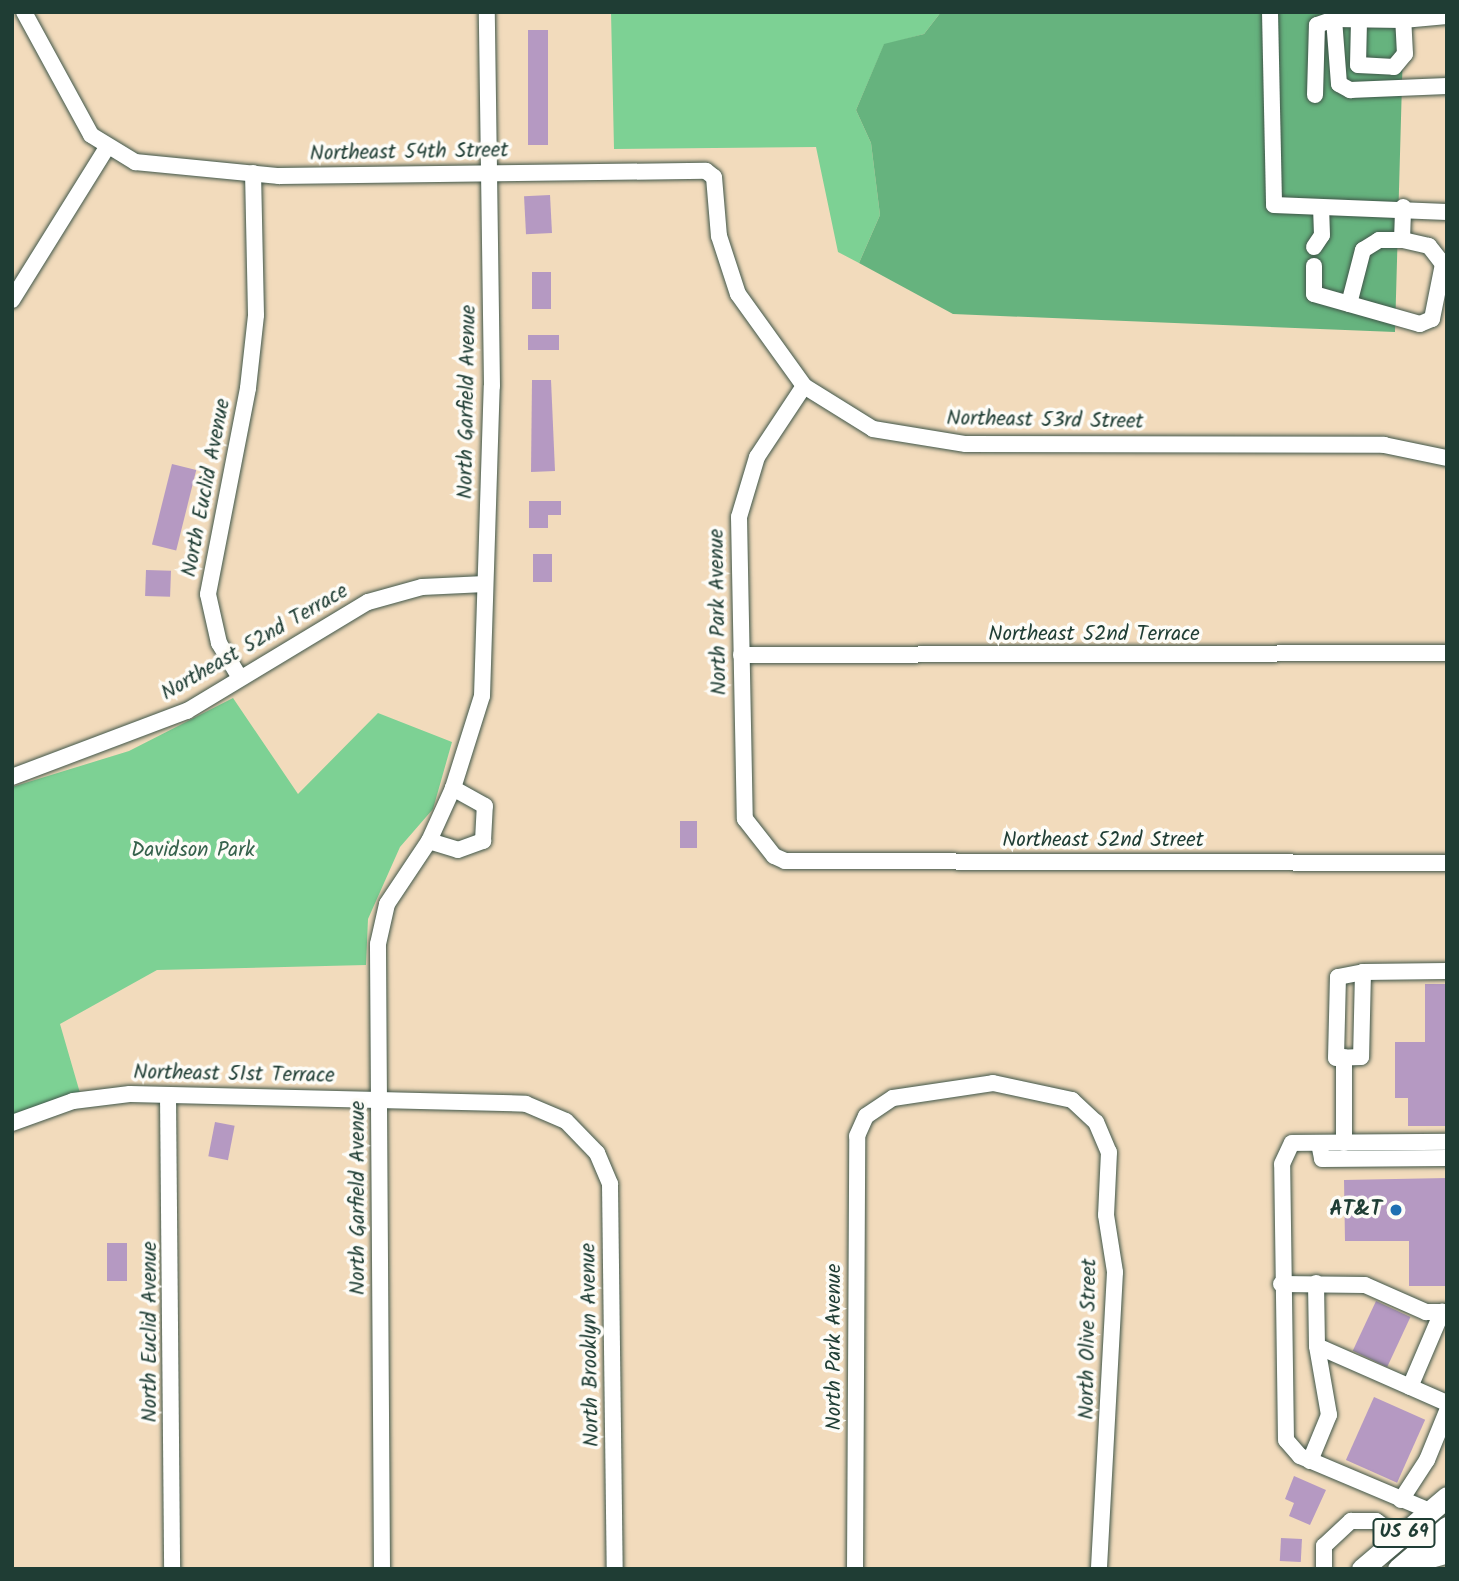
<!DOCTYPE html>
<html>
<head>
<meta charset="utf-8">
<style>
	body { margin:0 }
	#map { position:relative; width:1459px; height:1581px; overflow:hidden; background:#f2dbbc; font-family:Kalam,sans-serif }
	div>[style] { position:absolute }
	.green>* { inset:0; background:#7dd194 }
	.forest>* { inset:0; background:#66b37e }
	.building>* { inset:0; background:#b599c2; transform-origin:0 0 }
	.roads { filter:drop-shadow(0 0 2px #3f5548) drop-shadow(0 0 2px #3f5548) }
	.minor>* { height:16px; margin:-8px; padding:0 8px; transform-origin:8px; border-radius:8px; background:#fff }
	.major>* { height:21px; margin:-10.5px; padding:0 10.5px; transform-origin:10.5px; border-radius:10.5px; background:#fff }
	.dots>* { width:19px; height:19px; translate:-50% -50%; box-sizing:border-box; border:4px solid #fdfcf7; border-radius:50% }
	span { translate:-50% -50%; white-space:nowrap; text-align:center; line-height:1.15; -webkit-text-stroke:7px #fdfcf7; paint-order:stroke }
	.shield-label span { padding:2px 5px; background:#fdfcf7; border:2px solid; border-radius:5px; -webkit-text-stroke-width:0 }
	.shield-label { font-size:19px; color:#1f3d34; font-weight:700 }
	.street-label { font-size:21px; color:#1f3d34 }
	.park-label { font-size:21px; color:#36624c }
	.poi-label { font-size:21px; color:#1f3d34; font-weight:700 }
	.right { translate:-100% -50%; text-align:right }
	.frame { position:absolute; inset:0; border:14px solid #1f3d34; pointer-events:none }
</style>
</head>
<body>
<div id="map">
	<div class="green">
		<i style="clip-path:polygon(611px 12px,941px 12px,924px 34px,884px 45px,856px 110px,871px 143px,880px 215px,859px 263px,838px 252px,816px 147px,614px 149px)"></i>
		<i style="clip-path:polygon(233px 698px,298px 794px,378px 713px,452px 742px,433px 809px,400px 847px,368px 919px,366px 965px,157px 970px,60px 1024px,80px 1093px,12px 1116px,12px 787px,129px 751px)"></i>
	</div>
	<div class="forest">
		<i style="clip-path:polygon(941px 12px,1404px 12px,1395px 332px,953px 314px,859px 263px,880px 215px,871px 143px,856px 110px,884px 44px,924px 34px)"></i>
	</div>
	<div class="building">
		<i style="left:528px;top:30px;width:20px;height:115px"></i>
		<i style="left:550px;top:195px;width:38px;height:26px;rotate:87deg"></i>
		<i style="left:532px;top:272px;width:19px;height:37px"></i>
		<i style="left:559px;top:335px;width:15px;height:31px;rotate:90deg"></i>
		<i style="clip-path:polygon(532px 380px,551px 380px,555px 471px,531px 472px)"></i>
		<i style="left:172px;top:464px;width:25px;height:83px;rotate:14deg"></i>
		<i style="clip-path:polygon(529px 501px,561px 501px,561px 515px,548px 515px,548px 528px,529px 528px)"></i>
		<i style="left:533px;top:554px;width:19px;height:28px"></i>
		<i style="left:146px;top:570px;width:25px;height:26px;rotate:2deg"></i>
		<i style="left:680px;top:821px;width:17px;height:27px"></i>
		<i style="clip-path:polygon(1425px 984px,1446px 984px,1447px 1126px,1408px 1126px,1408px 1098px,1395px 1098px,1395px 1042px,1425px 1042px)"></i>
		<i style="left:215px;top:1122px;width:20px;height:35px;rotate:11deg"></i>
		<i style="clip-path:polygon(1447px 1178px,1447px 1286px,1409px 1286px,1409px 1241px,1345px 1241px,1344px 1180px)"></i>
		<i style="left:107px;top:1243px;width:20px;height:38px"></i>
		<i style="left:1376px;top:1301px;width:38px;height:55px;rotate:25deg"></i>
		<i style="left:1374px;top:1397px;width:56px;height:69px;rotate:24deg"></i>
		<i style="clip-path:polygon(1294px 1476px,1326px 1490px,1310px 1525px,1289px 1516px,1294px 1503px,1285px 1499px)"></i>
		<i style="left:1281px;top:1538px;width:21px;height:23px;rotate:3deg"></i>
	</div>
	<div class="roads">
		<div class="minor">
			<i style="left:24px;top:12px;width:140px;rotate:61.4deg"></i>
			<i style="left:91px;top:135px;width:52px;rotate:31.5deg"></i>
			<i style="left:135px;top:162px;width:145px;rotate:5.6deg"></i>
			<i style="left:279px;top:176px;width:427px;rotate:-0.7deg"></i>
			<i style="left:706px;top:171px;width:10px;rotate:37deg"></i>
			<i style="left:714px;top:177px;width:59px;rotate:85.2deg"></i>
			<i style="left:719px;top:236px;width:61px;rotate:71.9deg"></i>
			<i style="left:738px;top:294px;width:113px;rotate:54.3deg"></i>
			<i style="left:804px;top:386px;width:81px;rotate:31.9deg"></i>
			<i style="left:873px;top:429px;width:94px;rotate:9.2deg"></i>
			<i style="left:966px;top:444px;width:418px;rotate:0.1deg"></i>
			<i style="left:1384px;top:445px;width:64px;rotate:11.7deg"></i>
			<i style="left:1270px;top:12px;width:193px;rotate:88.8deg"></i>
			<i style="left:1274px;top:205px;width:173px;rotate:2.3deg"></i>
			<i style="left:1403px;top:20px;width:44px;rotate:-5.2deg"></i>
			<i style="left:1359px;top:21px;width:44px;rotate:91.3deg"></i>
			<i style="left:1358px;top:65px;width:36px;rotate:3deg"></i>
			<i style="left:1394px;top:67px;width:17px;rotate:-50deg"></i>
			<i style="left:1405px;top:54px;width:34px;rotate:-93deg"></i>
			<i style="left:1403px;top:20px;width:69px;rotate:-179.2deg"></i>
			<i style="left:1334px;top:19px;width:65px;rotate:85.6deg"></i>
			<i style="left:1339px;top:84px;width:13px;rotate:29deg"></i>
			<i style="left:1350px;top:90px;width:97px;rotate:-2.4deg"></i>
			<i style="left:1315px;top:95px;width:70px;rotate:-88.4deg"></i>
			<i style="left:1317px;top:25px;width:18px;rotate:-19deg"></i>
			<i style="left:1334px;top:19px;width:7px;rotate:-90deg"></i>
			<i style="left:1314px;top:247px;width:14px;rotate:-56deg"></i>
			<i style="left:1322px;top:235px;width:26px;rotate:-92deg"></i>
			<i style="left:1314px;top:266px;width:28px;rotate:90deg"></i>
			<i style="left:1314px;top:294px;width:110px;rotate:15.8deg"></i>
			<i style="left:1420px;top:324px;width:13px;rotate:-23deg"></i>
			<i style="left:1432px;top:319px;width:56px;rotate:-78.7deg"></i>
			<i style="left:1443px;top:264px;width:23px;rotate:-128deg"></i>
			<i style="left:1429px;top:246px;width:28px;rotate:-167deg"></i>
			<i style="left:1402px;top:240px;width:33px;rotate:-88deg"></i>
			<i style="left:12px;top:300px;width:178px;rotate:-58.1deg"></i>
			<i style="left:1349px;top:304px;width:56px;rotate:-75.5deg"></i>
			<i style="left:1363px;top:250px;width:19px;rotate:-32deg"></i>
			<i style="left:1379px;top:240px;width:23px"></i>
			<i style="left:804px;top:386px;width:85px;rotate:123.5deg"></i>
			<i style="left:757px;top:457px;width:63px;rotate:106.7deg"></i>
			<i style="left:739px;top:517px;width:302px;rotate:88.9deg"></i>
			<i style="left:745px;top:819px;width:47px;rotate:51.9deg"></i>
			<i style="left:774px;top:856px;width:12px;rotate:24deg"></i>
			<i style="left:785px;top:861px;width:662px;rotate:0.17deg"></i>
			<i style="left:741px;top:655px;width:706px;rotate:-0.16deg"></i>
			<i style="left:240px;top:678px;width:41px;rotate:-121deg"></i>
			<i style="left:219px;top:643px;width:50px;rotate:-102.7deg"></i>
			<i style="left:208px;top:594px;width:210px;rotate:-79deg"></i>
			<i style="left:248px;top:388px;width:73px;rotate:-83.7deg"></i>
			<i style="left:256px;top:315px;width:142px;rotate:-91.2deg"></i>
			<i style="left:12px;top:777px;width:187px;rotate:-20.7deg"></i>
			<i style="left:187px;top:711px;width:211px;rotate:-31.1deg"></i>
			<i style="left:368px;top:602px;width:56px;rotate:-15.5deg"></i>
			<i style="left:422px;top:587px;width:63px;rotate:-2.7deg"></i>
			<i style="left:429px;top:841px;width:30px;rotate:17deg"></i>
			<i style="left:458px;top:850px;width:27px;rotate:-20deg"></i>
			<i style="left:483px;top:841px;width:35px;rotate:-87deg"></i>
			<i style="left:485px;top:806px;width:37px;rotate:-151deg"></i>
			<i style="left:1363px;top:972px;width:85px;rotate:91.3deg"></i>
			<i style="left:1361px;top:1057px;width:25px;rotate:178deg"></i>
			<i style="left:1336px;top:1058px;width:81px;rotate:-88.6deg"></i>
			<i style="left:1338px;top:977px;width:25px;rotate:-11deg"></i>
			<i style="left:1363px;top:972px;width:84px;rotate:-0.7deg"></i>
			<i style="left:168px;top:1095px;width:474px;rotate:89.5deg"></i>
			<i style="left:12px;top:1123px;width:65px;rotate:-19.8deg"></i>
			<i style="left:73px;top:1101px;width:57px;rotate:-7deg"></i>
			<i style="left:130px;top:1094px;width:396px;rotate:1.4deg"></i>
			<i style="left:526px;top:1104px;width:43px;rotate:23deg"></i>
			<i style="left:566px;top:1121px;width:45px;rotate:45.9deg"></i>
			<i style="left:597px;top:1153px;width:34px;rotate:67deg"></i>
			<i style="left:610px;top:1184px;width:385px;rotate:89.3deg"></i>
			<i style="left:1319px;top:1143px;width:16px;rotate:79deg"></i>
			<i style="left:1322px;top:1159px;width:125px;rotate:-0.5deg"></i>
			<i style="left:1344px;top:1143px;width:86px;rotate:-90deg"></i>
			<i style="left:1316px;top:1283px;width:63px;rotate:89.1deg"></i>
			<i style="left:1317px;top:1346px;width:142px;rotate:23.7deg"></i>
			<i style="left:1281px;top:1284px;width:84px;rotate:0.7deg"></i>
			<i style="left:1365px;top:1285px;width:67px;rotate:23.9deg"></i>
			<i style="left:1426px;top:1312px;width:21px"></i>
			<i style="left:1410px;top:1387px;width:82px;rotate:-66.9deg"></i>
			<i style="left:1310px;top:1461px;width:50px;rotate:-67.6deg"></i>
			<i style="left:1329px;top:1415px;width:70px;rotate:-99.9deg"></i>
			<i style="left:1401px;top:1500px;width:48px;rotate:-57deg"></i>
			<i style="left:1427px;top:1460px;width:53px;rotate:-67.8deg"></i>
			<i style="left:1430px;top:1511px;width:141px;rotate:-157.1deg"></i>
			<i style="left:1300px;top:1456px;width:21px;rotate:-131deg"></i>
			<i style="left:1286px;top:1440px;width:276px;rotate:-90.8deg"></i>
			<i style="left:1282px;top:1164px;width:23px;rotate:-65deg"></i>
			<i style="left:1292px;top:1143px;width:155px;rotate:-0.4deg"></i>
			<i style="left:382px;top:1569px;width:625px;rotate:-90.37deg"></i>
			<i style="left:378px;top:944px;width:41px;rotate:-77.3deg"></i>
			<i style="left:387px;top:904px;width:76px;rotate:-56.3deg"></i>
			<i style="left:429px;top:841px;width:58px;rotate:-65.6deg"></i>
			<i style="left:453px;top:788px;width:96px;rotate:-72.5deg"></i>
			<i style="left:482px;top:696px;width:310px;rotate:-88.2deg"></i>
			<i style="left:492px;top:386px;width:374px;rotate:-90.8deg"></i>
			<i style="left:855px;top:1569px;width:433px;rotate:-89.7deg"></i>
			<i style="left:857px;top:1136px;width:22px;rotate:-66deg"></i>
			<i style="left:866px;top:1116px;width:32px;rotate:-34deg"></i>
			<i style="left:893px;top:1098px;width:101px;rotate:-8.5deg"></i>
			<i style="left:993px;top:1083px;width:81px;rotate:12.1deg"></i>
			<i style="left:1072px;top:1100px;width:33px;rotate:43deg"></i>
			<i style="left:1096px;top:1122px;width:33px;rotate:67deg"></i>
			<i style="left:1109px;top:1152px;width:63px;rotate:92.7deg"></i>
			<i style="left:1106px;top:1215px;width:58px;rotate:81deg"></i>
			<i style="left:1115px;top:1272px;width:297px;rotate:93.1deg"></i>
			<i style="left:1324px;top:1569px;width:23px;rotate:-90deg"></i>
			<i style="left:1324px;top:1546px;width:37px;rotate:-43deg"></i>
			<i style="left:1351px;top:1521px;width:25px"></i>
			<i style="left:1376px;top:1521px;width:28px;rotate:35deg"></i>
		</div>
		<div class="major">
			<i style="left:1413px;top:1562px;width:35px;rotate:-16deg"></i>
			<i style="left:1362px;top:1569px;width:111px;rotate:-40.3deg"></i>
			<i style="left:1398px;top:1569px;width:65px;rotate:-40.6deg"></i>
		</div>
	</div>
	<div class="dots">
		<i style="left:1396px;top:1210px;background:#1f6fb2"></i>
	</div>
	<div class="shield-label">
		<span style="left:1404px;top:1533px">US 69</span>
	</div>
	<div class="street-label">
		<span style="left:409px;top:153px;rotate:-1deg">Northeast 54th Street</span>
		<span style="left:468px;top:402px;rotate:-89deg">North Garfield Avenue</span>
		<span style="left:1045px;top:421px;rotate:1deg">Northeast 53rd Street</span>
		<span style="left:207px;top:488px;rotate:-79deg">North Euclid Avenue</span>
		<span style="left:719px;top:612px;rotate:-91deg">North Park Avenue</span>
		<span style="left:1094px;top:635px">Northeast 52nd Terrace</span>
		<span style="left:255px;top:643px;rotate:-30deg">Northeast 52nd Terrace</span>
		<span style="left:1103px;top:841px">Northeast 52nd Street</span>
		<span style="left:234px;top:1075px;rotate:1deg">Northeast 51st Terrace</span>
		<span style="left:359px;top:1198px;rotate:-90deg">North Garfield Avenue</span>
		<span style="left:151px;top:1332px;rotate:-90deg">North Euclid Avenue</span>
		<span style="left:1089px;top:1339px;rotate:-89deg">North Olive Street</span>
		<span style="left:591px;top:1345px;rotate:-91deg">North Brooklyn Avenue</span>
		<span style="left:835px;top:1347px;rotate:-90deg">North Park Avenue</span>
	</div>
	<div class="park-label">
		<span style="left:193px;top:851px">Davidson Park</span>
	</div>
	<div class="poi-label">
		<span class="right" style="left:1382px;top:1210px">AT&amp;T</span>
	</div>
	<div class="frame"></div>
</div>
</body>
</html>
